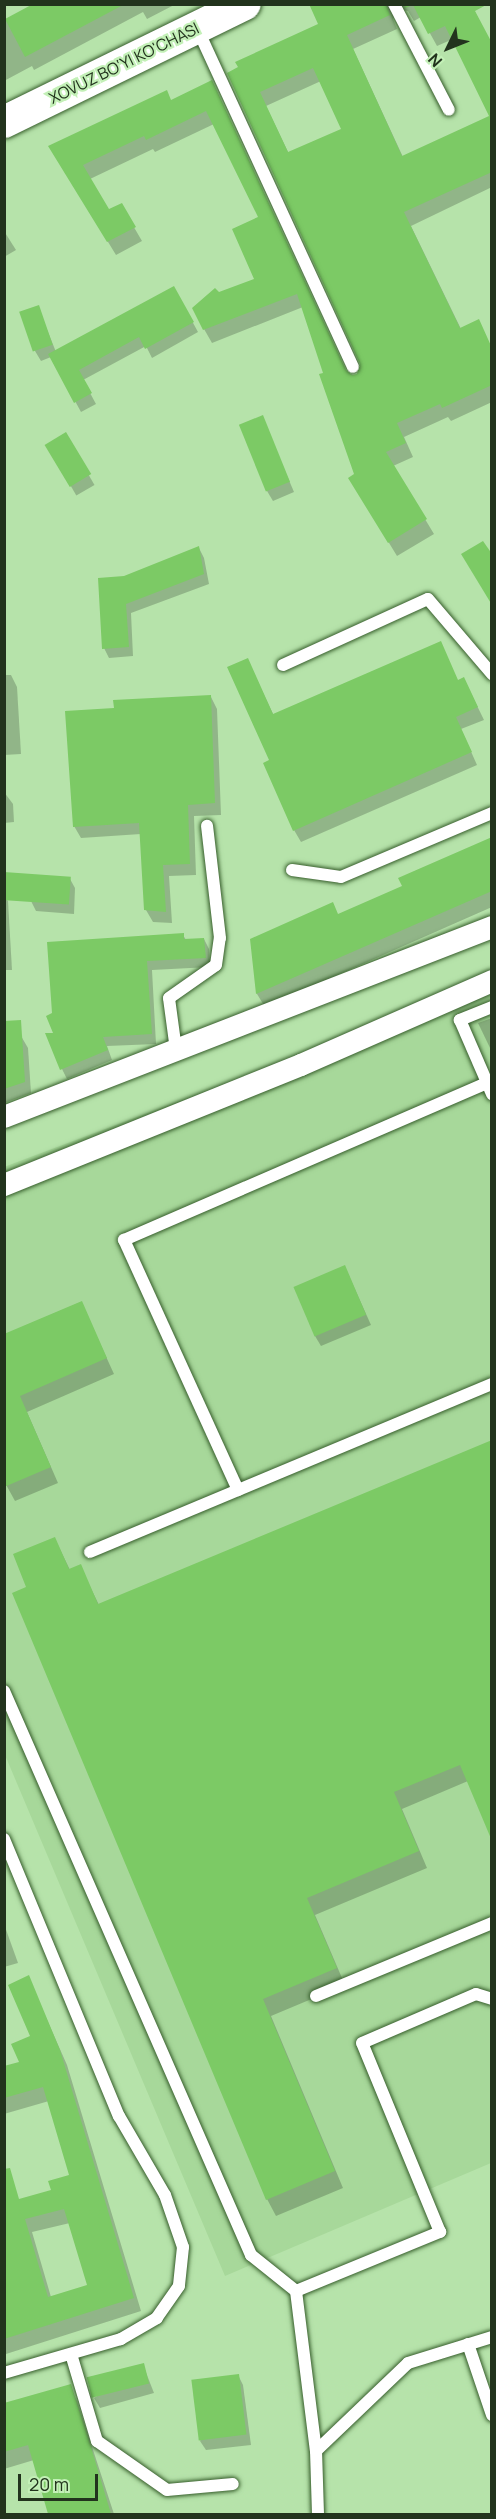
<!DOCTYPE html>
<html>
<head>
<meta charset="utf-8">
<style>
	body { margin:0 }
	#map { position:relative; width:496px; height:2519px; overflow:hidden; background:#b6e3aa; font-family:Manrope,sans-serif }
	div>[style] { position:absolute }
	.built>* { inset:0; background:#a7d89a }
	.shadow>* { inset:0; background:#0003; transform-origin:0 0 }
	.building>* { inset:0; background:#7cca65; transform-origin:0 0 }
	.roads { filter:drop-shadow(0 0 2px #375e2c) drop-shadow(0 0 2px #375e2c) }
	.lane>* { height:12px; margin:-6px; padding:0 6px; transform-origin:6px; border-radius:6px; background:#fff }
	.street>* { height:22px; margin:-11px; padding:0 11px; transform-origin:11px; border-radius:11px; background:#fff }
	.secondary>* { height:32px; margin:-16px; padding:0 16px; transform-origin:16px; border-radius:16px; background:#fff }
	span { translate:-50% -50%; white-space:nowrap; text-align:center; line-height:1.15; -webkit-text-stroke:4.5px #c3f0b7; paint-order:stroke }
	.street-label { font-size:16px; color:#22331d }
	.frame { position:absolute; inset:0; border:6px solid #22331d; pointer-events:none }
	.north { position:absolute; left:418px; top:18px; width:60px; height:60px; -webkit-text-stroke:4px #c3f0b7; paint-order:stroke; rotate:227deg; font-size:16px; font-weight:700; line-height:24px; text-align:center; color:#22331d }
	.north::after { content:''; display:block; margin:auto; width:21px; height:27px; background:#22331d; clip-path:polygon(50% 0,100% 100%,50% 72%,0 100%) }
	.scale { position:absolute; left:18px; top:2474px; width:80px; height:27px; box-sizing:border-box; border:3px solid #22331d; border-top:0; padding-left:8px; font-size:18px; line-height:21px; white-space:nowrap; color:#22331d; -webkit-text-stroke:4px #c3f0b7; paint-order:stroke }
</style>
</head>
<body>
<div id="map">
	<div class="built">
		<i style="clip-path:polygon(491px 984px,491px 2163px,225px 2276px,5px 1755px,4px 1167px)"></i>
	</div>
	<div class="shadow">
		<i style="clip-path:polygon(36px 4px,176px 4px,147px 19px,143px 12px,34px 70px,32px 66px,4px 81px,4px 21px)"></i>
		<i style="clip-path:polygon(evenodd,322px 4px,471px 4px,492px 45px,492px 187px,411px 226px,461px 329px,492px 347px,492px 402px,451px 421px,448px 417px,404px 437px,413px 457px,393px 466px,434px 534px,397px 556px,358px 492px,356px 475px,303px 307px,212px 343px,204px 329px,218px 294px,257px 280px,260px 218px,214px 124px,155px 152px,153px 149px,90px 179px,109px 211px,121px 205px,142px 241px,116px 255px,58px 160px,211px 82px,346px 372px,356px 376px,362px 363px,229px 74px,320px 24px,322px 4px,398px 9px,408px 11px,414px 21px,421px 17px,437px 46px,453px 39px,491px 116px,403px 157px,353px 49px,397px 29px,393px 19px,398px 9px,322px 4px,321px 81px,343px 129px,289px 154px,266px 106px,321px 81px)"></i>
		<i style="clip-path:polygon(4px 231px,16px 250px,4px 257px)"></i>
		<i style="clip-path:polygon(174px 288px,198px 332px,152px 358px,146px 346px,83px 380px,96px 404px,81px 412px,51px 357px,41px 361px,35px 351px,38px 307px,56px 352px)"></i>
		<i style="clip-path:polygon(262px 417px,294px 492px,273px 501px,267px 491px)"></i>
		<i style="left:65px;top:434px;width:59px;height:21px;rotate:60deg"></i>
		<i style="clip-path:polygon(199px 548px,204px 558px,209px 584px,131px 613px,133px 656px,109px 658px,104px 648px,125px 578px)"></i>
		<i style="clip-path:polygon(247px 659px,274px 716px,464px 679px,484px 720px,461px 729px,477px 765px,301px 842px,294px 830px,271px 761px)"></i>
		<i style="clip-path:polygon(4px 675px,11px 675px,17px 687px,21px 754px,4px 755px)"></i>
		<i style="clip-path:polygon(211px 697px,217px 709px,221px 815px,194px 816px,196px 875px,169px 876px,172px 923px,153px 922px,146px 910px,141px 834px,81px 838px,74px 826px,115px 709px)"></i>
		<i style="clip-path:polygon(4px 792px,13px 804px,14px 822px,4px 823px)"></i>
		<i style="clip-path:polygon(492px 839px,492px 907px,265px 1007px,257px 994px,252px 940px,339px 916px,404px 887px)"></i>
		<i style="clip-path:polygon(70px 879px,75px 888px,74px 914px,36px 911px,31px 901px)"></i>
		<i style="clip-path:polygon(4px 896px,8px 901px,12px 970px,4px 970px)"></i>
		<i style="clip-path:polygon(183px 935px,186px 940px,204px 939px,209px 949px,210px 967px,152px 970px,156px 1044px,107px 1046px,112px 1060px,67px 1079px,62px 1069px,54px 1014px)"></i>
		<i style="clip-path:polygon(492px 1018px,492px 1052px,478px 1023px)"></i>
		<i style="clip-path:polygon(21px 1036px,28px 1048px,31px 1093px,4px 1103px,4px 1037px)"></i>
		<i style="clip-path:polygon(345px 1267px,371px 1325px,321px 1346px,315px 1336px)"></i>
		<i style="clip-path:polygon(81px 1302px,114px 1374px,27px 1412px,58px 1483px,15px 1501px,4px 1481px,4px 1335px)"></i>
		<i style="clip-path:polygon(492px 1442px,468px 1781px,402px 1809px,427px 1868px,315px 1915px,345px 1985px,271px 2016px,343px 2188px,276px 2216px,267px 2199px,28px 1587px,55px 1539px,70px 1570px,80px 1566px,99px 1605px)"></i>
		<i style="clip-path:polygon(4px 1924px,18px 1963px,4px 1967px)"></i>
		<i style="clip-path:polygon(evenodd,28px 1977px,67px 2065px,141px 2311px,6px 2354px,4px 2172px,14px 2203px,53px 2191px,71px 2176px,49px 2101px,4px 2114px,4px 2068px,21px 2063px,32px 2037px,28px 1977px,70px 2223px,89px 2286px,51px 2297px,32px 2232px,70px 2223px)"></i>
		<i style="clip-path:polygon(143px 2365px,154px 2393px,100px 2408px,94px 2398px)"></i>
		<i style="clip-path:polygon(238px 2375px,243px 2385px,251px 2445px,206px 2450px,200px 2441px)"></i>
		<i style="clip-path:polygon(69px 2386px,77px 2401px,114px 2514px,49px 2514px,34px 2460px,4px 2469px,4px 2404px)"></i>
	</div>
	<div class="building">
		<i style="clip-path:polygon(33px 4px,125px 4px,25px 57px,5px 19px)"></i>
		<i style="clip-path:polygon(evenodd,309px 4px,386px 4px,390px 15px,347px 35px,402px 156px,489px 116px,445px 26px,428px 34px,413px 5px,405px 8px,404px 4px,488px 4px,475px 11px,492px 43px,492px 172px,404px 212px,460px 328px,479px 319px,492px 348px,492px 385px,442px 408px,440px 404px,397px 423px,406px 443px,386px 452px,427px 519px,388px 543px,348px 478px,354px 474px,319px 374px,323px 373px,297px 294px,203px 330px,192px 308px,215px 288px,219px 292px,254px 279px,232px 229px,258px 217px,206px 111px,146px 140px,144px 136px,83px 165px,109px 209px,122px 203px,136px 227px,107px 242px,48px 146px,167px 90px,171px 100px,212px 80px,346px 370px,352px 375px,357px 374px,360px 364px,227px 73px,238px 67px,235px 62px,318px 24px,309px 4px,313px 68px,341px 129px,288px 152px,260px 92px,313px 68px)"></i>
		<i style="clip-path:polygon(174px 286px,194px 322px,145px 349px,139px 337px,79px 370px,92px 393px,74px 403px,48px 354px)"></i>
		<i style="left:39px;top:305px;width:42px;height:21px;rotate:71deg"></i>
		<i style="left:263px;top:415px;width:72px;height:26px;rotate:68deg"></i>
		<i style="left:66px;top:432px;width:49px;height:25px;rotate:59deg"></i>
		<i style="clip-path:polygon(483px 541px,492px 554px,492px 605px,461px 554px)"></i>
		<i style="clip-path:polygon(199px 546px,204px 574px,126px 604px,129px 647px,102px 649px,98px 578px,124px 576px)"></i>
		<i style="clip-path:polygon(441px 641px,458px 680px,464px 677px,478px 707px,456px 717px,472px 752px,293px 831px,263px 763px,269px 760px,227px 667px,248px 658px,273px 714px)"></i>
		<i style="clip-path:polygon(211px 695px,215px 803px,188px 805px,190px 864px,163px 865px,166px 912px,144px 910px,139px 823px,73px 827px,65px 711px,114px 708px,113px 700px)"></i>
		<i style="clip-path:polygon(492px 837px,492px 891px,256px 994px,250px 939px,333px 902px,338px 914px,402px 886px,398px 878px)"></i>
		<i style="left:4px;top:872px;width:67px;height:28px;rotate:4deg"></i>
		<i style="clip-path:polygon(184px 933px,184px 939px,204px 938px,206px 958px,147px 961px,152px 1034px,103px 1037px,108px 1050px,60px 1070px,45px 1033px,53px 1033px,46px 1016px,52px 1013px,47px 942px)"></i>
		<i style="clip-path:polygon(21px 1020px,25px 1082px,4px 1089px,4px 1021px)"></i>
		<i style="left:345px;top:1265px;width:54px;height:56px;rotate:67deg"></i>
		<i style="clip-path:polygon(82px 1301px,107px 1358px,20px 1396px,51px 1467px,4px 1487px,4px 1334px)"></i>
		<i style="clip-path:polygon(492px 1440px,492px 1841px,460px 1765px,394px 1792px,419px 1851px,307px 1898px,337px 1968px,263px 1999px,335px 2171px,266px 2200px,12px 1593px,26px 1587px,13px 1554px,55px 1537px,69px 1569px,81px 1564px,98px 1604px)"></i>
		<i style="clip-path:polygon(evenodd,29px 1975px,60px 2050px,134px 2298px,4px 2339px,4px 2169px,10px 2168px,19px 2199px,51px 2190px,48px 2181px,69px 2175px,43px 2087px,4px 2098px,4px 2066px,19px 2062px,11px 2044px,30px 2036px,8px 1985px,29px 1975px,64px 2209px,87px 2285px,48px 2297px,25px 2219px,64px 2209px)"></i>
		<i style="left:144px;top:2363px;width:21px;height:59px;rotate:76deg"></i>
		<i style="left:239px;top:2374px;width:61px;height:48px;rotate:83deg"></i>
		<i style="clip-path:polygon(71px 2384px,91px 2447px,111px 2514px,48px 2514px,28px 2445px,4px 2452px,4px 2403px)"></i>
	</div>
	<div class="roads">
		<div class="lane">
			<i style="left:394px;top:4px;width:119px;rotate:62.6deg"></i>
			<i style="left:197px;top:28px;width:373px;rotate:65.3deg"></i>
			<i style="left:283px;top:665px;width:159px;rotate:-24.5deg"></i>
			<i style="left:428px;top:599px;width:99px;rotate:49.5deg"></i>
			<i style="left:292px;top:870px;width:49px;rotate:8.1deg"></i>
			<i style="left:341px;top:877px;width:164px;rotate:-23deg"></i>
			<i style="left:492px;top:1007px;width:35px;rotate:158deg"></i>
			<i style="left:460px;top:1020px;width:81px;rotate:66.6deg"></i>
			<i style="left:176px;top:1050px;width:52px;rotate:-97.7deg"></i>
			<i style="left:169px;top:998px;width:57px;rotate:-35.1deg"></i>
			<i style="left:216px;top:965px;width:27px;rotate:-82deg"></i>
			<i style="left:220px;top:938px;width:113px;rotate:-96.6deg"></i>
			<i style="left:238px;top:1490px;width:275px;rotate:-114.5deg"></i>
			<i style="left:124px;top:1240px;width:395px;rotate:-23.4deg"></i>
			<i style="left:90px;top:1552px;width:436px;rotate:-22.7deg"></i>
			<i style="left:4px;top:1691px;width:616px;rotate:66.35deg"></i>
			<i style="left:251px;top:2255px;width:58px;rotate:38.7deg"></i>
			<i style="left:296px;top:2291px;width:156px;rotate:-22.3deg"></i>
			<i style="left:440px;top:2232px;width:204px;rotate:-112.4deg"></i>
			<i style="left:362px;top:2043px;width:124px;rotate:-23.3deg"></i>
			<i style="left:476px;top:1994px;width:17px;rotate:17deg"></i>
			<i style="left:4px;top:1839px;width:300px;rotate:67.5deg"></i>
			<i style="left:119px;top:2116px;width:91px;rotate:59.8deg"></i>
			<i style="left:165px;top:2195px;width:55px;rotate:70.9deg"></i>
			<i style="left:183px;top:2247px;width:39px;rotate:96deg"></i>
			<i style="left:179px;top:2286px;width:39px;rotate:125deg"></i>
			<i style="left:157px;top:2318px;width:42px;rotate:149.7deg"></i>
			<i style="left:121px;top:2339px;width:122px;rotate:163.8deg"></i>
			<i style="left:316px;top:1996px;width:191px;rotate:-22.5deg"></i>
			<i style="left:296px;top:2291px;width:161px;rotate:82.9deg"></i>
			<i style="left:468px;top:2344px;width:75px;rotate:71.3deg"></i>
			<i style="left:71px;top:2354px;width:91px;rotate:73.4deg"></i>
			<i style="left:97px;top:2441px;width:85px;rotate:35deg"></i>
			<i style="left:167px;top:2490px;width:66px;rotate:-5.2deg"></i>
			<i style="left:318px;top:2514px;width:63px;rotate:-91.8deg"></i>
			<i style="left:316px;top:2451px;width:127px;rotate:-43.7deg"></i>
			<i style="left:408px;top:2363px;width:88px;rotate:-17.2deg"></i>
		</div>
		<div class="street">
			<i style="left:4px;top:1117px;width:524px;rotate:-21.27deg"></i>
			<i style="left:4px;top:1185px;width:320px;rotate:-22deg"></i>
			<i style="left:301px;top:1065px;width:209px;rotate:-23.7deg"></i>
		</div>
		<div class="secondary">
			<i style="left:4px;top:122px;width:268px;rotate:-26.1deg"></i>
		</div>
	</div>
	<div class="street-label">
		<span style="left:124px;top:63px;rotate:-26deg">XOVUZ BO‘YI KO'CHASI</span>
	</div>
	<div class="frame"></div>
	<div class="north">N</div>
	<div class="scale">20 m</div>
</div>
</body>
</html>
